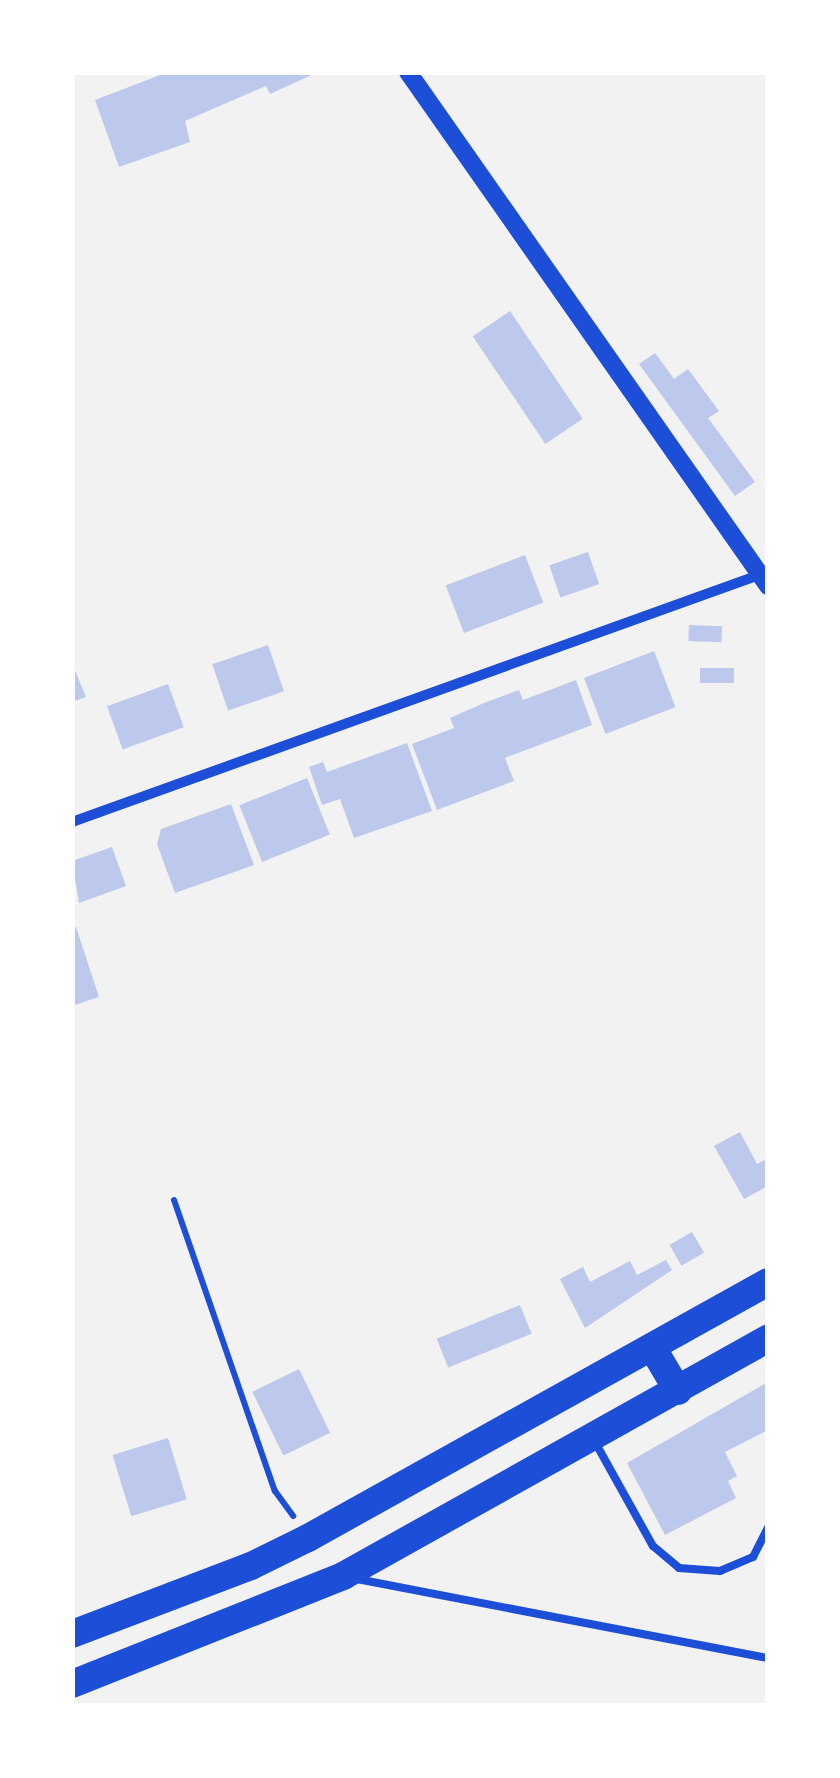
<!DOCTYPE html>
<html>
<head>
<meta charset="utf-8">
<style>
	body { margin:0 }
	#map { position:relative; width:840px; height:1778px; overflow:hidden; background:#f2f2f2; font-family:"Fira Sans",sans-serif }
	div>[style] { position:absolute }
	.building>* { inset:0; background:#bdc9ec; transform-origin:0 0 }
	.path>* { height:6px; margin:-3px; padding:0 3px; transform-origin:3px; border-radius:3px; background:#1d4ed8 }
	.service>* { height:8px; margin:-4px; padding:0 4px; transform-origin:4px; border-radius:4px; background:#1d4ed8 }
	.minor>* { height:10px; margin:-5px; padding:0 5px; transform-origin:5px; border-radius:5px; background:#1d4ed8 }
	.tertiary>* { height:18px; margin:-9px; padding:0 9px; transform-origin:9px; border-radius:9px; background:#1d4ed8 }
	.trunk>* { height:28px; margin:-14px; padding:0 14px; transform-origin:14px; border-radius:14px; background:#1d4ed8 }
	span { translate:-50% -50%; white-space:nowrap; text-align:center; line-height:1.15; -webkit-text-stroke:9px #fff; paint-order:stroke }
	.frame { position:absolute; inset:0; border:75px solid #fff; pointer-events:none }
</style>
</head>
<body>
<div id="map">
	<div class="building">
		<i style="clip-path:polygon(168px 72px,318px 72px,270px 94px,266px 86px,185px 121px,190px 142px,119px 167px,95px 100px)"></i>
		<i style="left:510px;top:311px;width:130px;height:45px;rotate:56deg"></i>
		<i style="clip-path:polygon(655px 353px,674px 379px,688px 369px,719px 411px,708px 418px,755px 482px,735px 496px,639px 364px)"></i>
		<i style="left:588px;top:552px;width:34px;height:41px;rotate:71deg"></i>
		<i style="left:525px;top:555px;width:51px;height:85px;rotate:69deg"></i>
		<i style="left:689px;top:625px;width:33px;height:16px;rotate:2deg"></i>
		<i style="left:268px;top:645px;width:49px;height:59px;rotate:71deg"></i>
		<i style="left:654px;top:651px;width:60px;height:75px;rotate:69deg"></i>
		<i style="clip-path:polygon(72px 663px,86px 697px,72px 702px)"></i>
		<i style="left:700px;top:668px;width:34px;height:15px"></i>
		<i style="clip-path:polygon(576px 680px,592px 725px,505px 758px,514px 781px,437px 810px,412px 744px,454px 728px,450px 718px,484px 703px,519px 690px,523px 700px)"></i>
		<i style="left:168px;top:684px;width:46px;height:65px;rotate:70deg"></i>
		<i style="clip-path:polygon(407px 743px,432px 811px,354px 838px,340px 799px,322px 805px,309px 767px,323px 762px,327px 772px)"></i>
		<i style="left:307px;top:778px;width:61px;height:73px;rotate:68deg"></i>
		<i style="clip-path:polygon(231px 804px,254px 865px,175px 893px,157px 844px,161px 829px)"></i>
		<i style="clip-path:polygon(112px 847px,126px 886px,79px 903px,72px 861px)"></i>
		<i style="clip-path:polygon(76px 927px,99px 997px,72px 1006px,72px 928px)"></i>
		<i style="clip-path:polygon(740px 1132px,757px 1164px,768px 1158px,768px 1186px,744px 1199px,714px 1146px)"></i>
		<i style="left:692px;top:1232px;width:24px;height:26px;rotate:60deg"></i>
		<i style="clip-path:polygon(666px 1260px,672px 1270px,585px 1328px,560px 1279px,583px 1267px,590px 1282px,630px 1261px,637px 1275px)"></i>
		<i style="left:520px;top:1305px;width:31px;height:90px;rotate:68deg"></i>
		<i style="left:299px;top:1369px;width:71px;height:52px;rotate:64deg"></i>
		<i style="clip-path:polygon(768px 1382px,768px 1430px,725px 1452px,737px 1476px,728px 1481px,736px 1498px,665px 1535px,627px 1463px)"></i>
		<i style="left:168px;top:1438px;width:64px;height:58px;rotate:73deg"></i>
	</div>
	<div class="path">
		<i style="left:174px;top:1200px;width:308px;rotate:70.9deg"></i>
		<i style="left:275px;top:1491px;width:31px;rotate:54deg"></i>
	</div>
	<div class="service">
		<i style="left:595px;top:1442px;width:119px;rotate:60.9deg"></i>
		<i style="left:653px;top:1546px;width:34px;rotate:40deg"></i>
		<i style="left:679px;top:1568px;width:41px;rotate:4.2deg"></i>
		<i style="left:720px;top:1571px;width:36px;rotate:-23deg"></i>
		<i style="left:753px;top:1557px;width:33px;rotate:-63deg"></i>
		<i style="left:357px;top:1579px;width:419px;rotate:10.9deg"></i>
	</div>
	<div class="minor">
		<i style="left:72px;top:822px;width:733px;rotate:-19.77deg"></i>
	</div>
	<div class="tertiary">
		<i style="left:408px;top:72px;width:628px;rotate:54.99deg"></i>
	</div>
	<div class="trunk">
		<i style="left:652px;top:1347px;width:51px;rotate:59.4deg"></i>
		<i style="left:72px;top:1634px;width:191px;rotate:-20.8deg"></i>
		<i style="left:251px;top:1566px;width:64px;rotate:-26.2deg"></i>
		<i style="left:308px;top:1538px;width:526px;rotate:-29.1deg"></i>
		<i style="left:72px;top:1684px;width:292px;rotate:-21.7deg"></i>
		<i style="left:343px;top:1576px;width:487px;rotate:-29.2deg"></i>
	</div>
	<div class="frame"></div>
</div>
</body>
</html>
